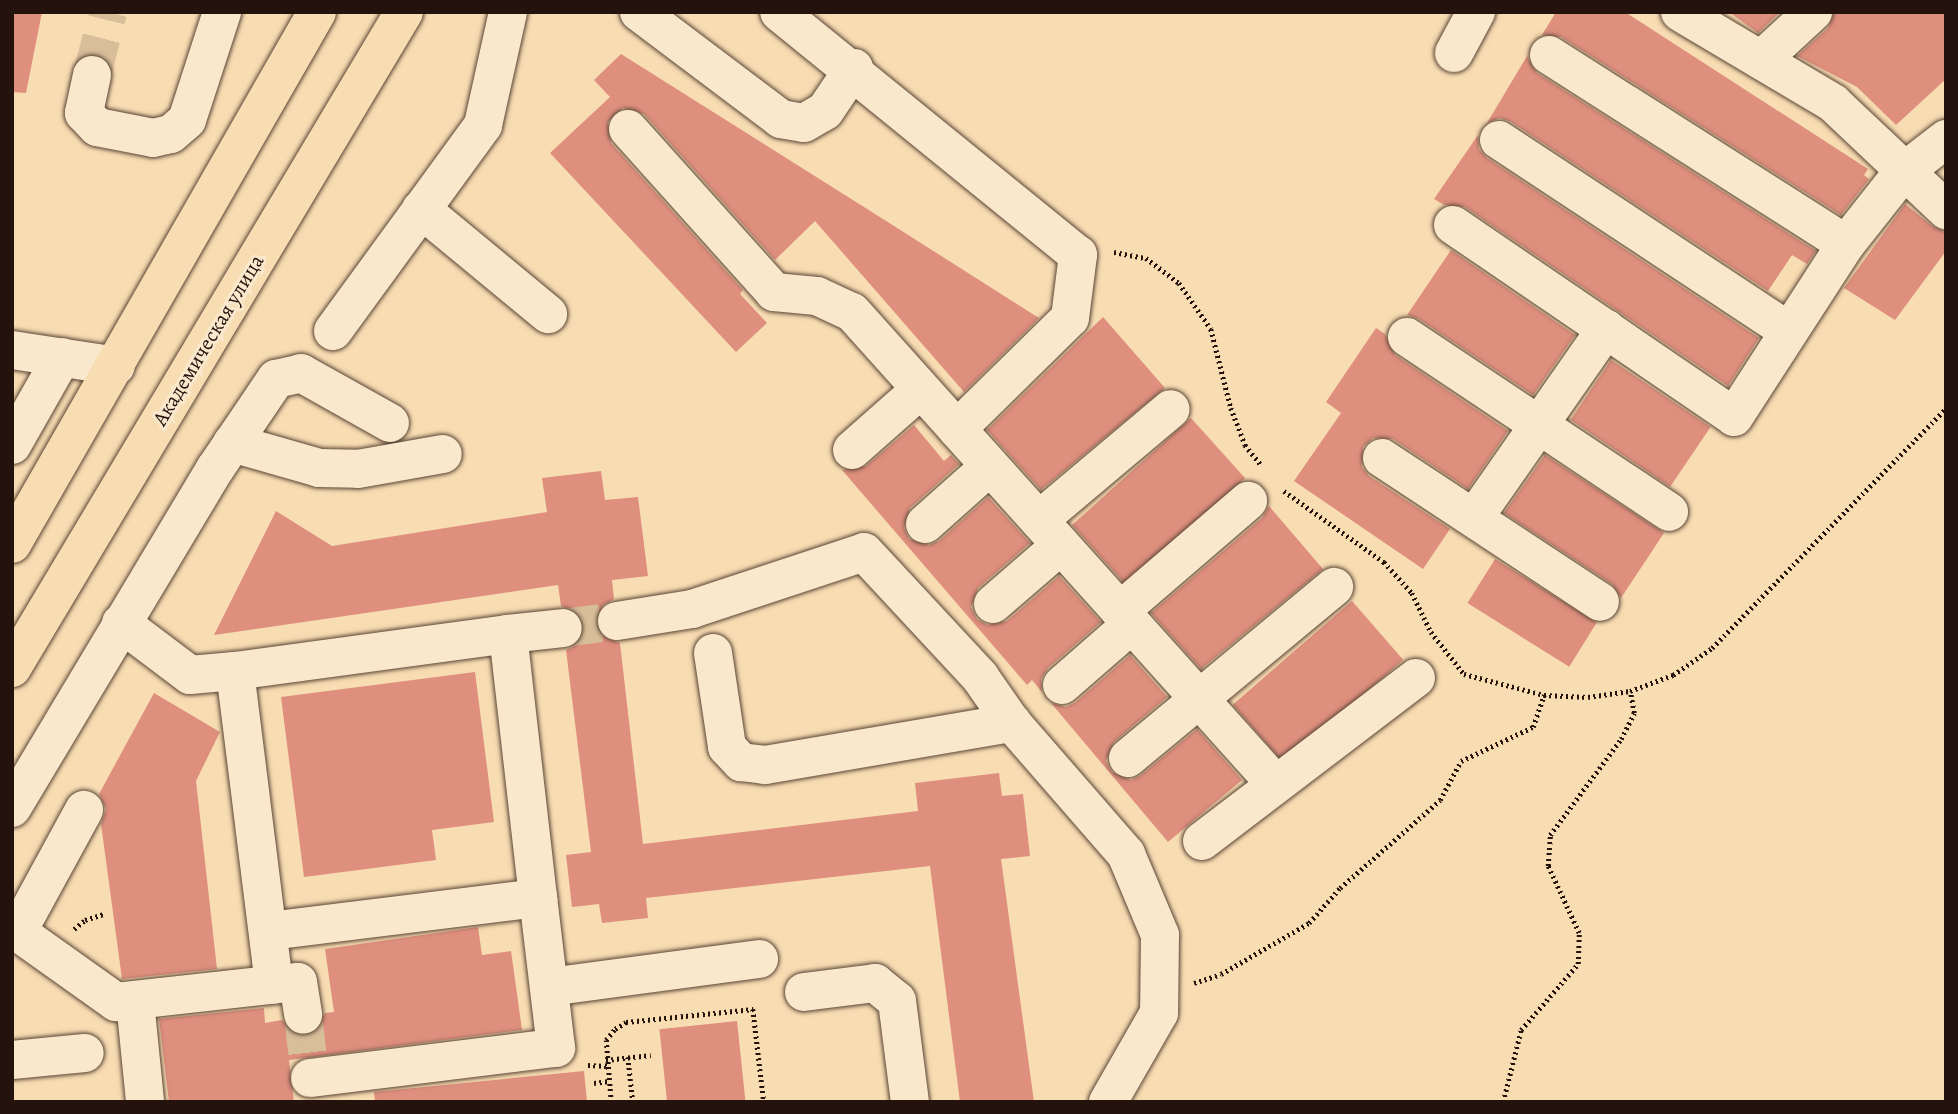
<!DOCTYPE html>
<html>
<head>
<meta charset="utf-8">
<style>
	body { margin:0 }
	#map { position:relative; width:1958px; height:1114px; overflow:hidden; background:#f8dcb2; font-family:Alegreya,serif }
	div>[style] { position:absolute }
	.building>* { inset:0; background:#df8f7e; transform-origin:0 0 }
	.minor-tunnel>* { height:38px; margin-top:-19px; transform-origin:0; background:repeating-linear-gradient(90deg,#d8be99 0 38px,transparent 0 57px) }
	.path>* { height:4.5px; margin-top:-2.25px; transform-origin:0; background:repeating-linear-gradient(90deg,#24130d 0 2px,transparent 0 5.5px) }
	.roads { filter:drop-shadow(0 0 2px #594536) drop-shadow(0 0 2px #594536) }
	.minor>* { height:38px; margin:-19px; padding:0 19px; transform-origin:19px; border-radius:19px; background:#fae8cd }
	.major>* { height:38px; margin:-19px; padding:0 19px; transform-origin:19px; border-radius:19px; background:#f8dcb2 }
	span { translate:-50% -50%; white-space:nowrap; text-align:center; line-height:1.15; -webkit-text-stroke:6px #fae8cd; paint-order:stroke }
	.street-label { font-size:21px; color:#24130d }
	.frame { position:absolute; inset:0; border:14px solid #24130d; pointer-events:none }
</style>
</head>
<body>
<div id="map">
	<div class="building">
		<i style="clip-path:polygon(12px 12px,42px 12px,26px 93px,12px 92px)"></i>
		<i style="clip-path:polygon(1556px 12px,1625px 12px,1868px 169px,1864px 175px,1869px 179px,1841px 215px,1561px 37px,1542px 35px)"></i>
		<i style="clip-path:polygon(1729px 12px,1780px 12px,1758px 33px)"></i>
		<i style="clip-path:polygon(1834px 12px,1946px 12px,1946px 79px,1896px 125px,1857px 87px,1797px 56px,1828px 28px)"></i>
		<i style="clip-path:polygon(621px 54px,883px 219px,1039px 318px,964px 392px,815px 221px,775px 260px,644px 114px,623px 108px,608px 122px,611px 143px,743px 290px,740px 294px,767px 323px,736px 352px,550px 153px,610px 97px,594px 80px)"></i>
		<i style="clip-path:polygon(1527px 56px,1537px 73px,1816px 251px,1807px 264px,1792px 255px,1768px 291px,1511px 122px,1500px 118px,1487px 123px)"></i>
		<i style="clip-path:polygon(1478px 135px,1479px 149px,1487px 158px,1759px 338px,1728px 386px,1465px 207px,1444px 205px,1434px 199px)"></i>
		<i style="clip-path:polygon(1905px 204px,1932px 226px,1946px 232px,1946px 251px,1895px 320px,1844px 288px)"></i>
		<i style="clip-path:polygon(1451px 250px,1575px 335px,1533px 395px,1419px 319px,1407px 315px)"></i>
		<i style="clip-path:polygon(1103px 317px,1165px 388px,1041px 490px,987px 430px)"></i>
		<i style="clip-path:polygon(1376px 328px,1385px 334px,1395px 355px,1508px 431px,1468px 489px,1393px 439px,1373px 438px,1363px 447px,1362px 467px,1369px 476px,1450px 529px,1423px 569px,1294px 481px,1341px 413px,1326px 402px)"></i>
		<i style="left:1611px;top:360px;width:120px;height:72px;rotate:34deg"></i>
		<i style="left:1191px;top:418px;width:81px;height:160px;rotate:48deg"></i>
		<i style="clip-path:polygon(914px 425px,944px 461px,951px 455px,959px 464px,910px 508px,904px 528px,909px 539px,929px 545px,939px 541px,988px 497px,1030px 543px,978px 588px,971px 607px,977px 619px,987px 625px,1007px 621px,1059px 576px,1101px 622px,1048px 668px,1041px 679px,1042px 692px,1032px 680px,1027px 685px,842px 470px,866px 466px)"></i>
		<i style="clip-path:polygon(1545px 455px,1664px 533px,1621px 598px,1612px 584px,1504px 513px)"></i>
		<i style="clip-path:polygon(601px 471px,605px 500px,638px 497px,648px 576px,612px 580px,614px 599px,603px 605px,595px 624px,601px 635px,620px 643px,643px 844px,918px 811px,915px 783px,999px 773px,1002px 796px,1023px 794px,1030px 856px,1001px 859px,1034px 1102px,960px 1102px,930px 866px,646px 898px,648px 918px,602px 923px,599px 904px,572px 907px,566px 855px,591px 852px,566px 650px,576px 645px,585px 626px,580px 615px,561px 606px,558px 585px,214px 635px,276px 511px,332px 546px,547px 512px,542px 478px)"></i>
		<i style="clip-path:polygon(1269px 506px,1323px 569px,1201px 669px,1151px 613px,1262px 518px)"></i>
		<i style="left:1495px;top:559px;width:120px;height:52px;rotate:32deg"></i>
		<i style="left:1352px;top:601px;width:78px;height:158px;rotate:49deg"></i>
		<i style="clip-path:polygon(1130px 655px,1167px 697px,1114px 742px,1106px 761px,1112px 772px,1131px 780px,1141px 775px,1197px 729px,1242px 780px,1168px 842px,1051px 703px,1066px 707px,1076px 702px)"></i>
		<i style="clip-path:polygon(475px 672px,494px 822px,432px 830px,436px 860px,304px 877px,281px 697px)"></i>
		<i style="clip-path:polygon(154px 693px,220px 732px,196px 781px,217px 969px,122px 979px,101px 824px,106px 809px,99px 794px)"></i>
		<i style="clip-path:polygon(478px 927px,482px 955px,511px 951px,522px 1030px,289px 1060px,294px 1102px,169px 1102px,159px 1019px,264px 1008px,265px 1023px,282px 1020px,294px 1035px,307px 1036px,317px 1032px,325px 1013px,334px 1012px,325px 949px)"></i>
		<i style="left:737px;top:1021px;width:81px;height:78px;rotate:84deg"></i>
		<i style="clip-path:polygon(584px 1071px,587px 1102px,375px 1102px,374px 1092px)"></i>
	</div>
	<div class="minor-tunnel">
		<i style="left:92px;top:75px;width:65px;rotate:-75.7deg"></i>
		<i style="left:563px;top:628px;width:54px;rotate:-7.4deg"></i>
		<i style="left:303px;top:1015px;width:43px;rotate:83.4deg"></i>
	</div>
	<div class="path">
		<i style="left:1114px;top:252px;width:33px;rotate:11deg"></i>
		<i style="left:1146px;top:258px;width:41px;rotate:37.1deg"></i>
		<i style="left:1179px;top:283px;width:56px;rotate:55.2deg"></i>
		<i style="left:1211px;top:329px;width:81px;rotate:75.8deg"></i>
		<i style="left:1231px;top:408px;width:40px;rotate:69deg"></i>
		<i style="left:1245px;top:445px;width:27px;rotate:51deg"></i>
		<i style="left:1284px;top:491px;width:123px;rotate:35.4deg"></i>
		<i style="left:1384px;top:562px;width:42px;rotate:47.9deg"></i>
		<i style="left:1412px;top:593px;width:43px;rotate:64deg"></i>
		<i style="left:1431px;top:632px;width:53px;rotate:51.8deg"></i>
		<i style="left:1464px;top:674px;width:83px;rotate:14.7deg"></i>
		<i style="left:1544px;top:695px;width:44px;rotate:2.6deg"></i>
		<i style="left:1588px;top:697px;width:42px;rotate:-8.1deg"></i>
		<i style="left:1630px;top:691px;width:46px;rotate:-20.4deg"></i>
		<i style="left:1673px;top:675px;width:47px;rotate:-34.7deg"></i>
		<i style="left:1712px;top:648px;width:335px;rotate:-45.7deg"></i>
		<i style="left:74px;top:929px;width:14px;rotate:-39deg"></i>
		<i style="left:85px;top:920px;width:20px;rotate:-18deg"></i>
		<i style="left:1194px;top:983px;width:28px;rotate:-18deg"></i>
		<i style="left:1221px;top:974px;width:102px;rotate:-30.1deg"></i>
		<i style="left:1309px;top:923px;width:47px;rotate:-48.5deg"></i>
		<i style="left:1340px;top:888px;width:133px;rotate:-41.3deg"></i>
		<i style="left:1440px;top:800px;width:44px;rotate:-61.7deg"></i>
		<i style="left:1461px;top:761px;width:80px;rotate:-25.3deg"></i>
		<i style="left:1533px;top:727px;width:34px;rotate:-71deg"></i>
		<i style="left:628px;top:1057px;width:45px;rotate:83.7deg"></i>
		<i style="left:606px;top:1060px;width:45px;rotate:-6.3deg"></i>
		<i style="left:588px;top:1065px;width:19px;rotate:3deg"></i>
		<i style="left:594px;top:1083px;width:15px;rotate:-8deg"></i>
		<i style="left:611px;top:1102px;width:62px;rotate:-94.6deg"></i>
		<i style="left:606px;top:1040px;width:14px;rotate:-51deg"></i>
		<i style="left:615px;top:1029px;width:13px;rotate:-32deg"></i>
		<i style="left:626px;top:1022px;width:128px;rotate:-5.8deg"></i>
		<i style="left:753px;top:1009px;width:94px;rotate:83.3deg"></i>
		<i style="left:1503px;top:1102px;width:74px;rotate:-76deg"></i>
		<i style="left:1521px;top:1030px;width:87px;rotate:-49.2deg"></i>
		<i style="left:1578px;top:964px;width:31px;rotate:-88deg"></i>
		<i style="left:1579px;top:933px;width:74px;rotate:-114.8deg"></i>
		<i style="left:1548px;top:866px;width:31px;rotate:-86deg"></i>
		<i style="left:1550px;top:835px;width:119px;rotate:-53.5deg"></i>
		<i style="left:1621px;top:739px;width:29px;rotate:-63deg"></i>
		<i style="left:1634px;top:713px;width:22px;rotate:-100deg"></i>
	</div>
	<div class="roads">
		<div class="minor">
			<i style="left:639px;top:12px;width:178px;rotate:37deg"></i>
			<i style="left:781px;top:119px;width:23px;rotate:10deg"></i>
			<i style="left:804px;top:123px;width:24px;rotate:-30deg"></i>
			<i style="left:825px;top:111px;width:52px;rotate:-56deg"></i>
			<i style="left:1680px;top:12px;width:178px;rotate:30.7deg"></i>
			<i style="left:1833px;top:103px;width:156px;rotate:43.4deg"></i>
			<i style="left:1454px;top:53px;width:47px;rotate:-61.8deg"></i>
			<i style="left:1549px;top:55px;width:352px;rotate:32.5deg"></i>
			<i style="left:1761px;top:60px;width:71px;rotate:-42.7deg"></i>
			<i style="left:92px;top:75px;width:39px;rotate:102deg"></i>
			<i style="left:84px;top:113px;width:19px;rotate:47deg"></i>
			<i style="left:97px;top:127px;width:57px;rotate:11.1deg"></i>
			<i style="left:153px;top:138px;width:18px;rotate:-13deg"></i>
			<i style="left:171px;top:134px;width:21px;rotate:-41deg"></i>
			<i style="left:187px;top:120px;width:114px;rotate:-72deg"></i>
			<i style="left:628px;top:129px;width:219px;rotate:48.1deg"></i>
			<i style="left:774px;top:292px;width:43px;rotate:5.3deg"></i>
			<i style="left:817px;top:296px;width:38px;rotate:25deg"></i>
			<i style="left:852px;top:312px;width:157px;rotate:48.1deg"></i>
			<i style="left:957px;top:429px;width:158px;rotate:-44.5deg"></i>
			<i style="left:1070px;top:318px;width:64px;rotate:-82.8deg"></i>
			<i style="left:1078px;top:255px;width:385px;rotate:-140.9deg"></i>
			<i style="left:1499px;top:140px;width:347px;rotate:33.4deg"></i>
			<i style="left:421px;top:209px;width:165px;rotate:39.6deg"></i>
			<i style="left:1453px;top:225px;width:340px;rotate:34.3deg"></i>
			<i style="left:1734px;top:417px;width:206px;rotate:-57.1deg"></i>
			<i style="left:1846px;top:244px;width:90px;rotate:-51.7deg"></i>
			<i style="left:1902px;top:173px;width:56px;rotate:-37.7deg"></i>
			<i style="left:333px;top:331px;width:255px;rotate:-53.9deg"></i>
			<i style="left:483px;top:125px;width:116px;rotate:-77.5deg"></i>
			<i style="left:1407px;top:337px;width:315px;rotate:33.7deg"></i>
			<i style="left:12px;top:350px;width:105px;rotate:8.7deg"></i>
			<i style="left:957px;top:429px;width:477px;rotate:48.1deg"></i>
			<i style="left:232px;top:443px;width:91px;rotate:16deg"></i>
			<i style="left:319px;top:468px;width:39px;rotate:1deg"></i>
			<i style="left:358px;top:469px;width:86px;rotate:-10deg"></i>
			<i style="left:12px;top:445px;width:101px;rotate:-60.4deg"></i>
			<i style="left:852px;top:450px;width:91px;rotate:-41.4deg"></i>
			<i style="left:1382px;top:458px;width:261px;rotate:33.4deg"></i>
			<i style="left:1474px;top:518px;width:231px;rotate:-55.1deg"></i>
			<i style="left:1039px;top:520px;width:172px;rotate:-40.1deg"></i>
			<i style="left:925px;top:524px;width:87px;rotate:-41.7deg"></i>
			<i style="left:993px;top:604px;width:90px;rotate:-40.9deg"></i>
			<i style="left:1120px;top:611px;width:169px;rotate:-40.7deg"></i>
			<i style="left:617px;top:621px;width:76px;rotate:-9.1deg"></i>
			<i style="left:692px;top:609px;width:181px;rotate:-18.3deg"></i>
			<i style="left:864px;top:552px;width:171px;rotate:47.1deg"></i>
			<i style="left:980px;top:677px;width:56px;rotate:55.2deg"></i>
			<i style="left:1012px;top:723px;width:174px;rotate:49deg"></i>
			<i style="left:1126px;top:854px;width:88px;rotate:67.2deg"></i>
			<i style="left:1160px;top:935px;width:78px;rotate:90.7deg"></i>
			<i style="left:1159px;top:1013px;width:103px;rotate:119.8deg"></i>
			<i style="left:121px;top:623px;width:86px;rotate:37deg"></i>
			<i style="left:190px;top:675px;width:45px;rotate:-5.1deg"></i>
			<i style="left:235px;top:671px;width:316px;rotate:82.9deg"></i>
			<i style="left:508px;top:634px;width:55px;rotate:-6.2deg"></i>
			<i style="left:713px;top:653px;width:95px;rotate:81.5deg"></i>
			<i style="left:727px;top:747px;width:21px;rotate:47deg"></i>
			<i style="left:741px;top:762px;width:24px;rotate:7deg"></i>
			<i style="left:765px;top:765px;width:251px;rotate:-9.7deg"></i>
			<i style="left:235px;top:671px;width:275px;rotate:-7.7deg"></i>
			<i style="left:508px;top:634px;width:266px;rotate:83.5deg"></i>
			<i style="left:538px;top:898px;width:271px;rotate:173deg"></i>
			<i style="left:1062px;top:685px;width:93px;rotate:-41.1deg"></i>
			<i style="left:1128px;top:758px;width:268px;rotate:-39.7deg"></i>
			<i style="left:12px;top:808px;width:395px;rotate:-59.1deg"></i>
			<i style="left:215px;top:469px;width:109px;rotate:-55.9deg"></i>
			<i style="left:276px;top:379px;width:26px;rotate:-13deg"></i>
			<i style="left:301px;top:373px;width:102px;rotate:29.3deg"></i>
			<i style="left:1202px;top:841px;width:269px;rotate:-37.3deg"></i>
			<i style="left:12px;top:928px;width:128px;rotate:35.4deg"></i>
			<i style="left:116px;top:1002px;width:183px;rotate:-6.3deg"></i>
			<i style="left:298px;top:982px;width:33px;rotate:81deg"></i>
			<i style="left:18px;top:931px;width:138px;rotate:-61.4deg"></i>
			<i style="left:549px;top:987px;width:212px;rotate:-7.6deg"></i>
			<i style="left:804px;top:992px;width:72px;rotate:-7.2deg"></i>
			<i style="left:875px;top:983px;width:28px;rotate:39deg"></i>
			<i style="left:897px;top:1001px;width:102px;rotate:82.7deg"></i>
			<i style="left:135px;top:1001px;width:101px;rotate:84.3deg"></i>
			<i style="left:12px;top:1060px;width:73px;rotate:-5.5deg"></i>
			<i style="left:310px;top:1078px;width:248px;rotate:-7deg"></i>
			<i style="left:556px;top:1048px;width:151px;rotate:-96.8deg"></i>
		</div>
		<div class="major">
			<i style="left:12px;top:544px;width:613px;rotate:-60.17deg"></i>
			<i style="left:12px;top:668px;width:764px;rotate:-59.14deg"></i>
		</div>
	</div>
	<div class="street-label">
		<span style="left:208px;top:340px;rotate:-59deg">Академическая улица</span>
	</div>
	<div class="frame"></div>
</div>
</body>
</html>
